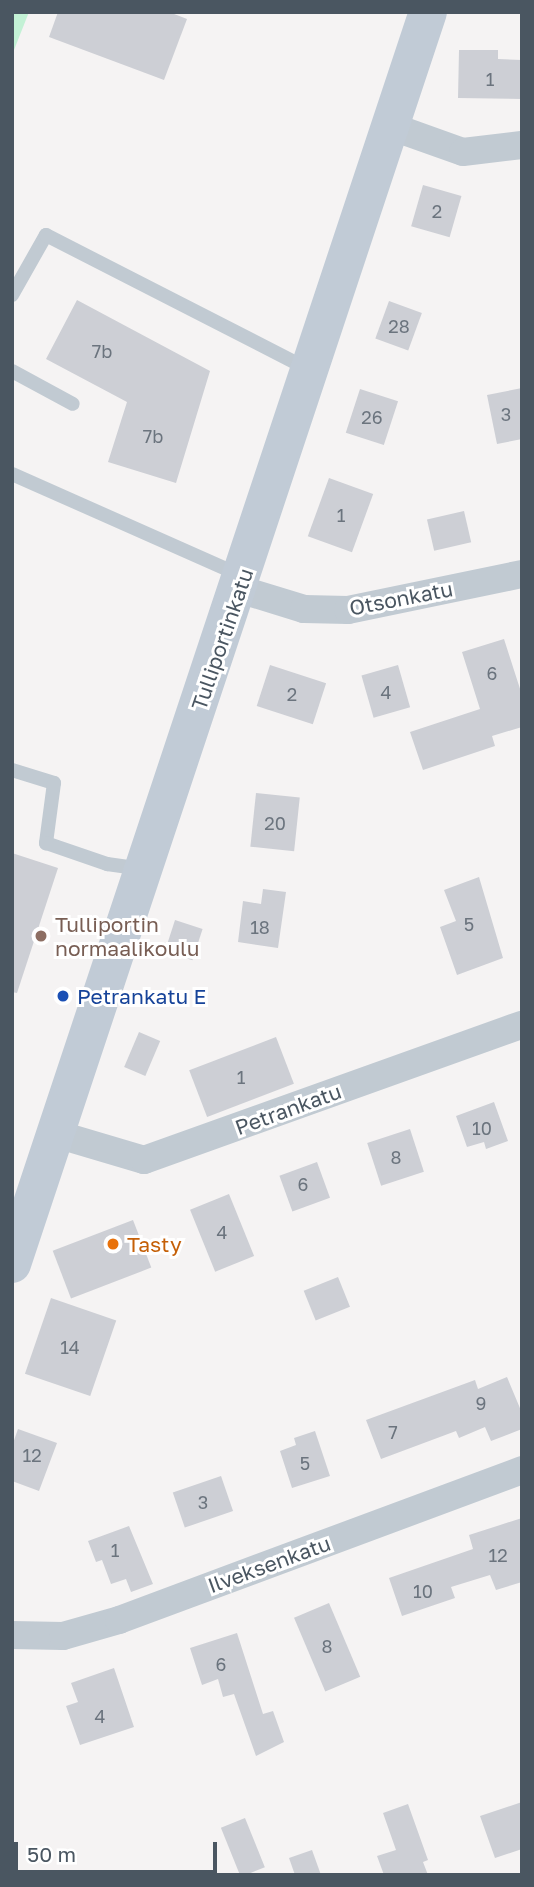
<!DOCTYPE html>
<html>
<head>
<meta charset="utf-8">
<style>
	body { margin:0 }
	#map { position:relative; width:534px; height:1887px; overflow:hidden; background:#f5f3f3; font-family:"Golos Text",sans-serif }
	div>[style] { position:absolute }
	.green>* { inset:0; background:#c3f1d5 }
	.building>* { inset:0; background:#cdcfd5; transform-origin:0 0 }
	.lane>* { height:14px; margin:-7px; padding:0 7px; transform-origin:7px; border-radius:7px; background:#c1cad2 }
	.street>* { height:28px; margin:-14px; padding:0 14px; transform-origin:14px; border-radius:14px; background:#c1cad2 }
	.secondary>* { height:38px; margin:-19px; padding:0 19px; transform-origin:19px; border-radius:19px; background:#c1cbd6 }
	.dots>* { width:19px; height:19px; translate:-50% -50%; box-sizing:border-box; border:4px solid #fff; border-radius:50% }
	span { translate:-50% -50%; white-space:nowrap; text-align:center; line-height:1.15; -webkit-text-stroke:6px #fff; paint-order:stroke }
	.number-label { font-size:18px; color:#6b747e }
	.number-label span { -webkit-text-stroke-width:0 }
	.street-label { font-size:21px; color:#4a5661 }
	.education-label { font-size:21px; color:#785e54 }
	.left { translate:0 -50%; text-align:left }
	.transit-label { font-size:21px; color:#164399 }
	.food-label { font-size:21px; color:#c56008 }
	.frame { position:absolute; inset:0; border:14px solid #4a5661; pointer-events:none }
	.scale { position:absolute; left:14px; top:1842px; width:203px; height:32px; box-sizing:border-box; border:4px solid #4a5661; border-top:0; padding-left:9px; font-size:21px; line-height:24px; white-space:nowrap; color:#4a5661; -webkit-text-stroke:5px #fff; paint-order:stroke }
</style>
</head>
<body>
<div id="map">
	<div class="green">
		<i style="clip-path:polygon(12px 12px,29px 12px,14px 50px,12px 50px)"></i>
	</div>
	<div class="building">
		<i style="clip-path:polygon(58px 12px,169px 12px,187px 19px,164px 80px,49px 37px)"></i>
		<i style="clip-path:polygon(459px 50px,498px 50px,498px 59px,522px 60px,522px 99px,458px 98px)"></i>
		<i style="left:423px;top:185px;width:40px;height:43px;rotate:16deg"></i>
		<i style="clip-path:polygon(77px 300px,210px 371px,176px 483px,108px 462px,127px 402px,46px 359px)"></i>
		<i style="left:389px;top:301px;width:35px;height:40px;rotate:20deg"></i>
		<i style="clip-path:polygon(522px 388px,522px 439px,497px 444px,487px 395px)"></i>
		<i style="left:360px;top:389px;width:40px;height:46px;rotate:18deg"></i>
		<i style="left:329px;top:478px;width:47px;height:62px;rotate:20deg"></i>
		<i style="left:464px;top:511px;width:32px;height:38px;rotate:77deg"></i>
		<i style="clip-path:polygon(504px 639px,522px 695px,522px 727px,492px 736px,495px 746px,423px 770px,410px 732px,480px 709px,462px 652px)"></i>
		<i style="left:270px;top:665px;width:59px;height:43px;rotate:18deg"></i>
		<i style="left:398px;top:665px;width:44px;height:38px;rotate:74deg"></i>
		<i style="left:256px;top:793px;width:44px;height:54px;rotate:6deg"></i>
		<i style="clip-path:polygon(12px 853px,58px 868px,17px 993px,12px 992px)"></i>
		<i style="clip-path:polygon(479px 877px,503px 958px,457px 975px,440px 927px,456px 921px,444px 890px)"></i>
		<i style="clip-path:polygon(263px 889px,286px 892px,278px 948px,238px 942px,243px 901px,261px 904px)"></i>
		<i style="left:175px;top:920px;width:29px;height:33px;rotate:18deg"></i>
		<i style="left:139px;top:1032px;width:23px;height:38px;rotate:23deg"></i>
		<i style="left:276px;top:1037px;width:50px;height:93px;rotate:69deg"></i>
		<i style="clip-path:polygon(494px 1102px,508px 1141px,486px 1149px,484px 1142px,467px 1147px,456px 1116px)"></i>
		<i style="left:410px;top:1129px;width:45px;height:45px;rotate:72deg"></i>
		<i style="left:317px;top:1162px;width:38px;height:40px;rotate:70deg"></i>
		<i style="left:229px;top:1194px;width:67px;height:42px;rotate:68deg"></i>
		<i style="left:133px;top:1220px;width:51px;height:86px;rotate:69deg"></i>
		<i style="left:338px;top:1277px;width:32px;height:37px;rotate:68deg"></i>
		<i style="left:51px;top:1298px;width:69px;height:80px;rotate:19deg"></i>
		<i style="clip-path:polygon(507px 1377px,522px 1413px,522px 1429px,491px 1441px,485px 1427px,459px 1438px,456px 1431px,381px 1459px,366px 1420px,475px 1380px,478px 1389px)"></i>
		<i style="clip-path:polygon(18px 1429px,57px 1443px,39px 1491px,12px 1481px,12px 1446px)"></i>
		<i style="clip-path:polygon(315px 1431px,330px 1476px,292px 1488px,280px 1451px,296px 1445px,294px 1438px)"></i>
		<i style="left:221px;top:1476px;width:37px;height:51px;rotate:71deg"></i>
		<i style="clip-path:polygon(522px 1518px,522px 1582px,496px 1590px,490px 1575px,451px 1587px,455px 1598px,402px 1616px,389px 1578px,473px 1549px,469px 1535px)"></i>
		<i style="clip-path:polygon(129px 1526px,153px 1584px,131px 1592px,126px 1579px,111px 1584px,102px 1560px,96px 1562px,88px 1541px)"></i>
		<i style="left:329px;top:1603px;width:80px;height:38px;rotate:67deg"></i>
		<i style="clip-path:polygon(237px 1633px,263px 1714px,273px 1711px,284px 1742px,256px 1756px,234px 1694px,223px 1697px,218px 1679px,202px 1685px,190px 1648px)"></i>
		<i style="clip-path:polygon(114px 1668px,134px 1727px,80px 1745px,66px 1706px,78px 1702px,71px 1683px)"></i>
		<i style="clip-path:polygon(522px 1802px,522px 1849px,495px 1858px,480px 1816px)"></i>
		<i style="clip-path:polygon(408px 1804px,428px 1860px,423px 1862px,428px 1875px,384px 1875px,377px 1856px,396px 1850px,383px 1813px)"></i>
		<i style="left:245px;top:1818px;width:53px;height:26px;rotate:68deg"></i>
		<i style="clip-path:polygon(312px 1850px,321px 1875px,295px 1875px,289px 1858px)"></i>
	</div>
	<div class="lane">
		<i style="left:12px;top:295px;width:69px;rotate:-60.5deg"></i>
		<i style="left:46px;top:235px;width:294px;rotate:27.1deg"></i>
		<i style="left:12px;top:371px;width:69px;rotate:28.4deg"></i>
		<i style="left:12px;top:474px;width:247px;rotate:23.9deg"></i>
		<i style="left:12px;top:770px;width:44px;rotate:17.2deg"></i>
		<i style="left:54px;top:783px;width:61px;rotate:97.6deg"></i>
		<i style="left:46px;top:843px;width:65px;rotate:19deg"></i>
		<i style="left:107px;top:864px;width:36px;rotate:8deg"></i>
	</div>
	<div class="street">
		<i style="left:390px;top:126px;width:77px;rotate:19.6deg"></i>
		<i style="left:463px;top:152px;width:59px;rotate:-6.8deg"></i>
		<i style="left:239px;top:589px;width:68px;rotate:17.1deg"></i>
		<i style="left:304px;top:609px;width:44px;rotate:1.3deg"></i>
		<i style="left:348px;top:610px;width:178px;rotate:-11.7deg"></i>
		<i style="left:53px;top:1133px;width:95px;rotate:16.5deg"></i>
		<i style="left:144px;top:1160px;width:401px;rotate:-19.7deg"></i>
		<i style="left:12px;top:1635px;width:51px;rotate:1.1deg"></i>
		<i style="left:63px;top:1636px;width:58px;rotate:-15.9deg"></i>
		<i style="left:119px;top:1620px;width:430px;rotate:-20.4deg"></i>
	</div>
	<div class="secondary">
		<i style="left:12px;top:1264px;width:1319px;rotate:-71.62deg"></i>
	</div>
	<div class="dots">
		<i style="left:41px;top:936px;background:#8d6e63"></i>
		<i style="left:63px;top:996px;background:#1a4fb4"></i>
		<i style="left:113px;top:1244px;background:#e8710a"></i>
	</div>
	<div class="number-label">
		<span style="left:490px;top:79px">1</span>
		<span style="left:437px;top:211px">2</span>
		<span style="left:399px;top:326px">28</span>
		<span style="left:102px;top:351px">7b</span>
		<span style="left:506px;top:414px">3</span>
		<span style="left:372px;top:417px">26</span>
		<span style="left:153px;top:436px">7b</span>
		<span style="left:341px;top:515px">1</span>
		<span style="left:492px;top:673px">6</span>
		<span style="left:386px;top:692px">4</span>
		<span style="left:292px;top:694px">2</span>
		<span style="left:275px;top:823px">20</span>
		<span style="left:469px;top:924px">5</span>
		<span style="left:260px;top:927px">18</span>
		<span style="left:241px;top:1077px">1</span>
		<span style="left:482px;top:1128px">10</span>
		<span style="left:396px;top:1157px">8</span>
		<span style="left:303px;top:1184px">6</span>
		<span style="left:222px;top:1232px">4</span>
		<span style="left:70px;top:1347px">14</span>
		<span style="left:481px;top:1403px">9</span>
		<span style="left:393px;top:1432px">7</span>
		<span style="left:32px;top:1455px">12</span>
		<span style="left:305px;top:1463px">5</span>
		<span style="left:203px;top:1502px">3</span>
		<span style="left:115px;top:1550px">1</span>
		<span style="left:498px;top:1555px">12</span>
		<span style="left:423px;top:1591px">10</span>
		<span style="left:327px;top:1646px">8</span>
		<span style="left:221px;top:1664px">6</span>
		<span style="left:100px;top:1716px">4</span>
	</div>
	<div class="street-label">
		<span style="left:401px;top:598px;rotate:-11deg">Otsonkatu</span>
		<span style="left:222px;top:639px;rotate:-71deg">Tulliportinkatu</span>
		<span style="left:288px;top:1109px;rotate:-20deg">Petrankatu</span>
		<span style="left:269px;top:1564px;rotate:-20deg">Ilveksenkatu</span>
	</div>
	<div class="education-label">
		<span class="left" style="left:55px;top:936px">Tulliportin<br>normaalikoulu</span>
	</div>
	<div class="transit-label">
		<span class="left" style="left:77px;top:996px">Petrankatu E</span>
	</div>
	<div class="food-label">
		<span class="left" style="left:127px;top:1244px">Tasty</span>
	</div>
	<div class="frame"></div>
	<div class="scale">50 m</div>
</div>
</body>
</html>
